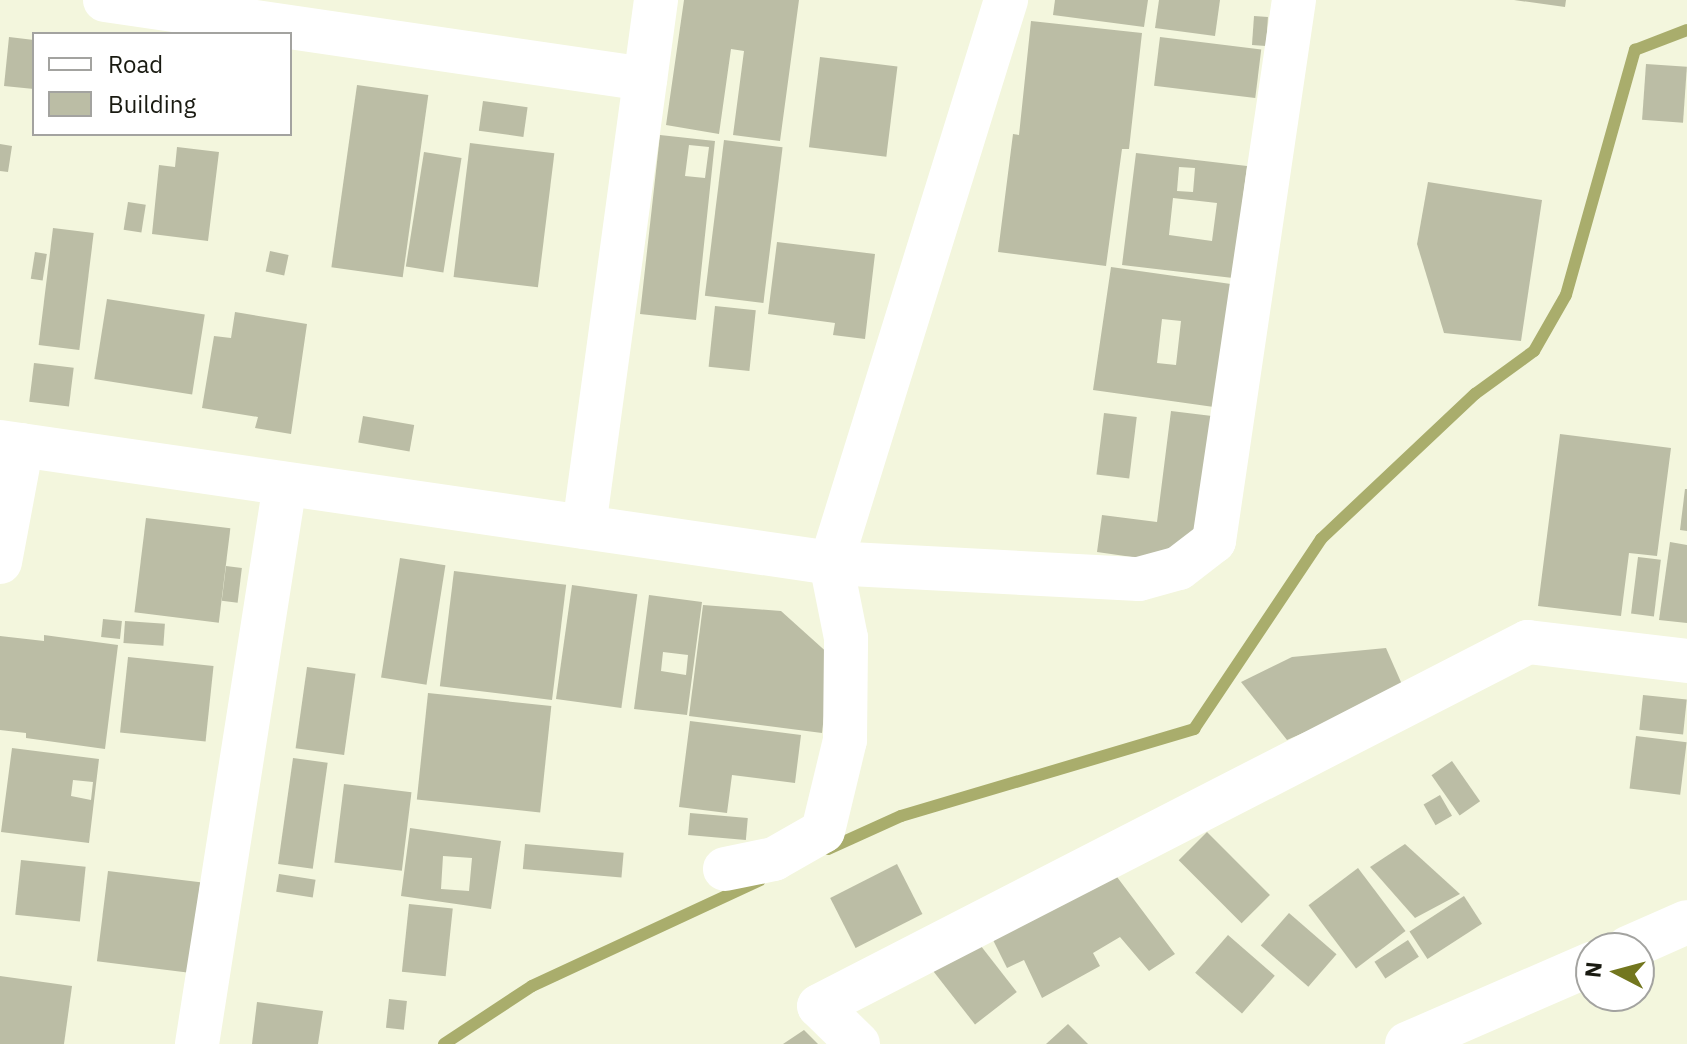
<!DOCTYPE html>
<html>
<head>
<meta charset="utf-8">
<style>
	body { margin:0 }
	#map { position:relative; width:1687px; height:1044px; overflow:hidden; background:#f3f6dd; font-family:"IBM Plex Sans",sans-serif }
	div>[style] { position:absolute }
	.stream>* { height:12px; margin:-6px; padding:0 6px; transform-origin:6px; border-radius:6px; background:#a9ad6c }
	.building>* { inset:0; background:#bbbda5; transform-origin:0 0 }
	.minor>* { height:44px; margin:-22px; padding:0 22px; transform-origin:22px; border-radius:22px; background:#fff }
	span { translate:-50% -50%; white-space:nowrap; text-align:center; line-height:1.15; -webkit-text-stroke:6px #fff; paint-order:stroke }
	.legend { position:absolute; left:32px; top:32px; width:260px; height:104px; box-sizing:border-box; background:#fff; border:2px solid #a3a3a0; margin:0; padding:10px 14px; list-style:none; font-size:24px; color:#191a11 }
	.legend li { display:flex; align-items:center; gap:16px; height:40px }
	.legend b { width:40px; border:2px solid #a3a3a0 }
	.north { position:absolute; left:1575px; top:932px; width:80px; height:80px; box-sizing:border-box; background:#fff; border:2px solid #a3a3a0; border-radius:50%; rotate:276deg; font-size:22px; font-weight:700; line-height:32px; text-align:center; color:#191a11 }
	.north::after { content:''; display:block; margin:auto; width:28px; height:36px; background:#72761e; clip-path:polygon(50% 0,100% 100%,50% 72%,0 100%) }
</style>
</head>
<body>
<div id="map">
	<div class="stream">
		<i style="left:828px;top:849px;width:80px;rotate:-24.3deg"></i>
		<i style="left:901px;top:816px;width:306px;rotate:-16.5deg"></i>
		<i style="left:1194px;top:729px;width:229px;rotate:-56.2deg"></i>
		<i style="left:1321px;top:539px;width:212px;rotate:-43.3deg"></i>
		<i style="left:1475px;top:394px;width:73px;rotate:-36.1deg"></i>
		<i style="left:1534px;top:351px;width:64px;rotate:-60.3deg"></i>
		<i style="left:1566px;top:295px;width:255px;rotate:-74.3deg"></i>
		<i style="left:1635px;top:50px;width:56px;rotate:-21deg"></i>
		<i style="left:444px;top:1044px;width:105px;rotate:-33.4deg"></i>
		<i style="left:532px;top:986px;width:251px;rotate:-24.9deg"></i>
	</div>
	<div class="building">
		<i style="clip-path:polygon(684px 0,799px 0,780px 141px,733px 135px,744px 51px,731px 49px,719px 134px,666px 125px)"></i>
		<i style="clip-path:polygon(1055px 0,1148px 0,1144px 27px,1053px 15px)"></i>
		<i style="clip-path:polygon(1159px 0,1220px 0,1215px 36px,1155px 28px)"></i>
		<i style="clip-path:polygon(1514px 0,1566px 0,1565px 7px)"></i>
		<i style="left:1254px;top:16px;width:14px;height:29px;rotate:4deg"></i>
		<i style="clip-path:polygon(1031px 21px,1142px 33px,1129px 149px,1122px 149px,1106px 266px,998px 252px,1013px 134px,1019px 135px)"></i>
		<i style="clip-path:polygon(9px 37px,34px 40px,34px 89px,4px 86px)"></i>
		<i style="left:1160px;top:37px;width:102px;height:49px;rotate:7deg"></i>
		<i style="left:820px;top:57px;width:78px;height:91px;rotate:7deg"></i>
		<i style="left:1646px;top:64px;width:41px;height:56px;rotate:4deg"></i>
		<i style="left:357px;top:85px;width:72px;height:184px;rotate:8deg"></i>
		<i style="left:483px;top:101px;width:45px;height:30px;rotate:8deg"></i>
		<i style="clip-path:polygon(evenodd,660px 135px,715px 141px,696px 320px,640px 314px,660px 135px,689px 145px,709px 147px,705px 178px,685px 176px,689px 145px)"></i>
		<i style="left:724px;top:140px;width:59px;height:157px;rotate:7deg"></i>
		<i style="left:470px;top:143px;width:85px;height:135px;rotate:7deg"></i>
		<i style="clip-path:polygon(0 144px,12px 146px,8px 172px,0 171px)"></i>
		<i style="clip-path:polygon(177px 147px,219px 152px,208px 241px,152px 234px,159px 165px,175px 167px)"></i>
		<i style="left:424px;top:152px;width:38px;height:116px;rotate:9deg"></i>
		<i style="clip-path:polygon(evenodd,1136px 153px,1247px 166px,1233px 278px,1122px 265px,1136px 153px,1179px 167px,1195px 168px,1193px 192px,1177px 191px,1179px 167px,1136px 153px,1173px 198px,1217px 203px,1212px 241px,1169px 235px,1173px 198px)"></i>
		<i style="clip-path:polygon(1428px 182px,1542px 200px,1521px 341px,1444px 333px,1417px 244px)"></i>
		<i style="left:128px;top:202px;width:18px;height:28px;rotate:9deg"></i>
		<i style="left:53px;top:228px;width:41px;height:118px;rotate:7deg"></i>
		<i style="clip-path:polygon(777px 242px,875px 254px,865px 339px,833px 335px,835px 323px,768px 314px)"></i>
		<i style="left:270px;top:251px;width:19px;height:21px;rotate:12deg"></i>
		<i style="left:35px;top:252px;width:12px;height:27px;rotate:9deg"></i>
		<i style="clip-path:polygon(evenodd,1111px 267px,1238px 285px,1221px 408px,1093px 390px,1111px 267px,1162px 319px,1181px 321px,1176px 365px,1157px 363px,1162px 319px)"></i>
		<i style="left:107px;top:299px;width:99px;height:81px;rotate:9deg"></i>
		<i style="left:715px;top:306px;width:41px;height:61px;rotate:6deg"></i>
		<i style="clip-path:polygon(235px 312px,307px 324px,291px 434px,255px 428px,258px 417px,202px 408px,214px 336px,231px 338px)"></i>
		<i style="left:34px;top:363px;width:40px;height:39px;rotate:7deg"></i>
		<i style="clip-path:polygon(1171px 411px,1212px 416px,1196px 542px,1153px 560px,1097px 552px,1102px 515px,1157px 522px)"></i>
		<i style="left:1104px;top:413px;width:33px;height:62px;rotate:7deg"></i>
		<i style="left:363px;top:416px;width:52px;height:27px;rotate:10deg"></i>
		<i style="clip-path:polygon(1560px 434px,1671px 448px,1657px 556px,1629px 553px,1621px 616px,1538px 606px)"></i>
		<i style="clip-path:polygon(1685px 489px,1687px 489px,1687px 531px,1680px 530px)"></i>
		<i style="left:146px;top:518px;width:85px;height:95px;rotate:7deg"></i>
		<i style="clip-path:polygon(1670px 542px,1687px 545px,1687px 623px,1659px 620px)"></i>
		<i style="left:1638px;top:557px;width:23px;height:57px;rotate:7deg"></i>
		<i style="left:400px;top:558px;width:46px;height:121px;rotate:9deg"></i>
		<i style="left:226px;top:566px;width:16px;height:35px;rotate:7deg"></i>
		<i style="left:454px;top:571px;width:113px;height:116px;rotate:7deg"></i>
		<i style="left:572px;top:585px;width:66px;height:115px;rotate:8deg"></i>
		<i style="clip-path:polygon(evenodd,649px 595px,702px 602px,687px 715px,634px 709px,649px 595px,663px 652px,688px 655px,686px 675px,661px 671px,663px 652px)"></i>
		<i style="clip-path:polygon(703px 605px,781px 611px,831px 656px,822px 733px,689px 716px)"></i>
		<i style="left:103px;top:619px;width:19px;height:18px;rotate:6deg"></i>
		<i style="left:125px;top:621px;width:40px;height:22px;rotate:4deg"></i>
		<i style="clip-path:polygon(44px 635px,118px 645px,105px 749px,26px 738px,26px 733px,0 730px,0 636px,44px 641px)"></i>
		<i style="clip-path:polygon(1386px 648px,1404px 689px,1287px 740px,1241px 682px,1292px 657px)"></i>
		<i style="left:128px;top:657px;width:86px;height:76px;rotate:6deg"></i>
		<i style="left:307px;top:667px;width:49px;height:82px;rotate:8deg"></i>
		<i style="left:428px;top:693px;width:124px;height:107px;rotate:6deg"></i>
		<i style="left:1643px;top:695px;width:44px;height:35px;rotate:6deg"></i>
		<i style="clip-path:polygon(690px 721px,801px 735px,795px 783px,732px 775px,727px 813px,679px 807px)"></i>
		<i style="left:1636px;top:736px;width:51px;height:53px;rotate:7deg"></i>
		<i style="clip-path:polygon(evenodd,12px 748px,99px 759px,89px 843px,1px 832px,12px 748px,73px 780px,93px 782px,91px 800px,71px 796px,73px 780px)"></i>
		<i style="left:293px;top:758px;width:35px;height:107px;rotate:8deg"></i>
		<i style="left:1452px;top:761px;width:49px;height:25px;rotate:55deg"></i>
		<i style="left:344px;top:784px;width:68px;height:79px;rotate:7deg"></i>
		<i style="left:1440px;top:795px;width:24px;height:19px;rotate:60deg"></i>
		<i style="left:690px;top:813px;width:58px;height:22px;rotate:5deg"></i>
		<i style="clip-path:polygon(evenodd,410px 828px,501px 841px,491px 909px,401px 896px,410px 828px,443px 856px,472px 858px,469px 891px,441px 889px,443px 856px)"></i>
		<i style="left:1207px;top:832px;width:89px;height:40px;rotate:45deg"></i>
		<i style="left:525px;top:844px;width:99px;height:25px;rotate:5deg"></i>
		<i style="clip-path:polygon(1405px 844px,1460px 894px,1415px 918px,1370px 867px)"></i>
		<i style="left:21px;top:860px;width:65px;height:55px;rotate:6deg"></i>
		<i style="left:897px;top:864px;width:56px;height:75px;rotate:63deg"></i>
		<i style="clip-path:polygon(1108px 865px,1175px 954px,1149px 971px,1120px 937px,1093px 953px,1100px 966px,1042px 998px,1024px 960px,1007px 968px,993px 940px)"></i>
		<i style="left:1358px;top:868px;width:79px;height:62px;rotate:53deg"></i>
		<i style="left:108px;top:871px;width:93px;height:91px;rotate:7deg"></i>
		<i style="left:279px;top:874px;width:37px;height:18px;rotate:9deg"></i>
		<i style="left:1464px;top:896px;width:33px;height:65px;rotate:57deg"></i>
		<i style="left:409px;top:904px;width:44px;height:68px;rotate:6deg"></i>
		<i style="left:1289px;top:913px;width:63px;height:43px;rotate:41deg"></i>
		<i style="left:970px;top:932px;width:76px;height:53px;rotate:52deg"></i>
		<i style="left:1228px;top:935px;width:62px;height:50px;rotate:41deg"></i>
		<i style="left:1408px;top:940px;width:20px;height:40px;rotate:57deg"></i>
		<i style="clip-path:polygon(0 976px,72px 986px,64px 1044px,0 1044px)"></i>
		<i style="left:389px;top:999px;width:18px;height:29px;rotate:6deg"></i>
		<i style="clip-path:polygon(257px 1002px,323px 1011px,318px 1044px,252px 1044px)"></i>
		<i style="clip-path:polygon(1068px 1024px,1088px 1044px,1046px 1044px)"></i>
		<i style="clip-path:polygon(804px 1030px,818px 1044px,783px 1044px)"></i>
	</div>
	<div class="minor">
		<i style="left:105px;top:0;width:546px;rotate:8.32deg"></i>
		<i style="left:0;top:442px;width:840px;rotate:8.28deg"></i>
		<i style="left:831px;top:563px;width:308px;rotate:3deg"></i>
		<i style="left:1139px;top:579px;width:41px;rotate:-15.4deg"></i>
		<i style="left:1179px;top:568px;width:44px;rotate:-37.6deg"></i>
		<i style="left:1214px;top:541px;width:547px;rotate:-81.59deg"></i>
		<i style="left:584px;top:527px;width:532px;rotate:-82.22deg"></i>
		<i style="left:0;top:562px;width:119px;rotate:-79.4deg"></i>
		<i style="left:725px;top:869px;width:50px;rotate:-11.5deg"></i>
		<i style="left:774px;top:859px;width:56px;rotate:-29.7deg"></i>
		<i style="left:823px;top:831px;width:94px;rotate:-76.4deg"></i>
		<i style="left:845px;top:740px;width:102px;rotate:-89.4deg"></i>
		<i style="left:846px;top:638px;width:76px;rotate:-101.3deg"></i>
		<i style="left:831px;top:563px;width:590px;rotate:-72.73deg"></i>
		<i style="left:1628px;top:948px;width:64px;rotate:-23.8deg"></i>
		<i style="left:197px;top:1044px;width:567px;rotate:-81.07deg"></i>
		<i style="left:858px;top:1044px;width:54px;rotate:-135.7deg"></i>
		<i style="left:819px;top:1006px;width:797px;rotate:-27.18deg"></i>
		<i style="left:1528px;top:642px;width:160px;rotate:6.8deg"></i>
		<i style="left:1407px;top:1044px;width:201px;rotate:-23.5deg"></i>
	</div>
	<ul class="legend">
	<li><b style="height:10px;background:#fff"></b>Road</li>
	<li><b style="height:22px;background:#bbbda5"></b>Building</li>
	</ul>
	<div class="north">N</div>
</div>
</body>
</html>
